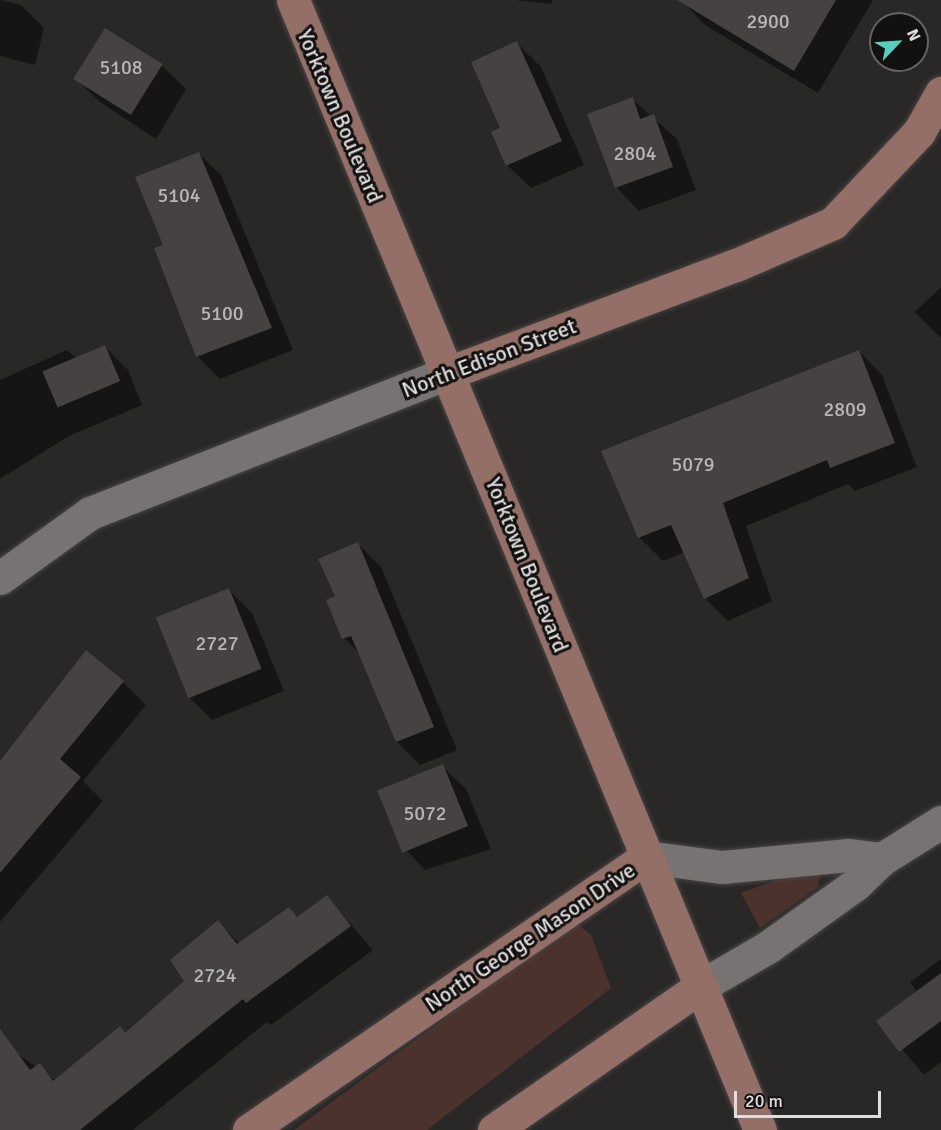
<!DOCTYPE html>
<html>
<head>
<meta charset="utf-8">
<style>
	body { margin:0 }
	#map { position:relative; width:941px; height:1130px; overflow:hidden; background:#2a2727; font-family:Signika,sans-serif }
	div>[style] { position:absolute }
	.green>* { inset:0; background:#4c322c }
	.shadow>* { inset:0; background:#0007 }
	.building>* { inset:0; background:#454241; transform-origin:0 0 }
	.roads { filter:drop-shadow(0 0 2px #484545) drop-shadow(0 0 2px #484545) }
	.street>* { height:33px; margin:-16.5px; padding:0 16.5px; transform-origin:16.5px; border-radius:16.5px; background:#777372 }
	.secondary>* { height:33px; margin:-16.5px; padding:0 16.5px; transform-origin:16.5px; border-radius:16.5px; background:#936f67 }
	span { translate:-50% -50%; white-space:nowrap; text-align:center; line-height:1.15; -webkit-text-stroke:6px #121110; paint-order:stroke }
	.number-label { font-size:20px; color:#b8b6b6 }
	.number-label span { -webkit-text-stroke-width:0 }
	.street-label { font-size:22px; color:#dfdddd }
	.north { position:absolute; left:869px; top:12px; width:60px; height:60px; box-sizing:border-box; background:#121110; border:2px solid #646362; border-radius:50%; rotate:65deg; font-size:16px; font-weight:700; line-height:24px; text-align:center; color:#dfdddd }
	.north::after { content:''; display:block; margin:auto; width:21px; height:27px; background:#59cebe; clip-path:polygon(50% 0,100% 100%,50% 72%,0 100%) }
	.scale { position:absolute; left:734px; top:1091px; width:147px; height:27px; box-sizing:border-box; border:3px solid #dfdddd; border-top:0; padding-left:8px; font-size:18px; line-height:21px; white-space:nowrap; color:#dfdddd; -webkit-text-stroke:4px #121110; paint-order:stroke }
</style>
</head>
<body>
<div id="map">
	<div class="green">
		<i style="clip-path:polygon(792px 874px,820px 875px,818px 887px,760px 928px,741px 893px)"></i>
		<i style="clip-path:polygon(575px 922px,591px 935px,611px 988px,427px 1130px,294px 1130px)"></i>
	</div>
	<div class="shadow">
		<i style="clip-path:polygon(0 0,21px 5px,44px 28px,35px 65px,0 56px)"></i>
		<i style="clip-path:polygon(514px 0,552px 0,552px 4px)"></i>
		<i style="clip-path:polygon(873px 0,818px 93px,705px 25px,682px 1px)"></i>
		<i style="clip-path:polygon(105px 30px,162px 66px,186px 89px,156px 139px,100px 102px,76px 79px)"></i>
		<i style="clip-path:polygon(517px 43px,541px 67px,584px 165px,531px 188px,507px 165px,502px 128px)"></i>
		<i style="clip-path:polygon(632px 99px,677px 139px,696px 190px,639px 211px,616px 187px)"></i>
		<i style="clip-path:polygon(198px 153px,221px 175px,293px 350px,220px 379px,198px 357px,156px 249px,165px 246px)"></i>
		<i style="clip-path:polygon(941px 287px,941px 338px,915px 312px)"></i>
		<i style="clip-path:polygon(105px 347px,128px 370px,142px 405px,69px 436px,0 479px,0 380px,67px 350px,77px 359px)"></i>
		<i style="clip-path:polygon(859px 351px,882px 375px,917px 467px,855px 491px,848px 484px,746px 526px,772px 601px,728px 621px,705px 598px,685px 552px,663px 561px,640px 538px,603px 452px)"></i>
		<i style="clip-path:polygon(358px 544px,381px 567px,457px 750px,420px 765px,397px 742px,361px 655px,344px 638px)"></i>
		<i style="clip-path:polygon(229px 590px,252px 613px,284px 691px,212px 720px,189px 697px)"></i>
		<i style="clip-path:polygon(123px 682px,146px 705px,83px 781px,103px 801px,0 922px,0 761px)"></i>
		<i style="clip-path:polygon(442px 766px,466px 789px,491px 849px,425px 870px,402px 846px)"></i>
		<i style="clip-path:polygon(327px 897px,373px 950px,271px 1025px,267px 1022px,133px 1130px,0 1130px,0 1063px,15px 1052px,56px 1081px,126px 1034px,186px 981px,218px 922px,240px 944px,298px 919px)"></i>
		<i style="clip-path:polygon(941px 959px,941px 1062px,924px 1075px,878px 1021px,917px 992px,910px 982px)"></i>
	</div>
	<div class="building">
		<i style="clip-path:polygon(677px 0,836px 0,794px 71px)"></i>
		<i style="left:105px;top:28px;width:68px;height:60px;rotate:32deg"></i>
		<i style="clip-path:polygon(517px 41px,562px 141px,506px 166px,491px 132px,500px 128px,471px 62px)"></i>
		<i style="clip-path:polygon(633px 97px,640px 119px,654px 114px,673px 167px,615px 188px,587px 114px)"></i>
		<i style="clip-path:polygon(199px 152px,272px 328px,196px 357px,154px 248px,163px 245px,135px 177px)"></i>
		<i style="left:105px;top:345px;width:39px;height:68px;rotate:67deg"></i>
		<i style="clip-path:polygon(859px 350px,895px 443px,830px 468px,827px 460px,723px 503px,749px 578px,704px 599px,671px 525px,638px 538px,601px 451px)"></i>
		<i style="clip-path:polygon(358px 542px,434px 727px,396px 742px,351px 636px,342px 639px,326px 600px,335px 596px,318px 559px)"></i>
		<i style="left:229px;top:588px;width:87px;height:79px;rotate:68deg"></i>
		<i style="clip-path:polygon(86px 650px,124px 681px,60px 759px,81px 777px,0 873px,0 761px)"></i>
		<i style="left:443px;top:764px;width:67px;height:71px;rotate:68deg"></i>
		<i style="clip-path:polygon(327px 895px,351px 926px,246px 1003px,243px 999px,80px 1130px,0 1130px,0 1029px,30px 1070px,40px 1063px,53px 1081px,120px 1026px,125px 1033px,184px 981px,170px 960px,218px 920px,237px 944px,289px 907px,297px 917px)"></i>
		<i style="clip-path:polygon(941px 973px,941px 1021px,899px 1052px,876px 1021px)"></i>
	</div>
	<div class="roads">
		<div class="street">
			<i style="left:0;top:578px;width:111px;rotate:-35.8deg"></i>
			<i style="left:90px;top:513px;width:384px;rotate:-21.4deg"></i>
			<i style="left:646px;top:857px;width:77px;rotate:7.5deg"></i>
			<i style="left:722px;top:867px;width:127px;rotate:-5.4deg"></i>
			<i style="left:848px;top:855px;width:34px;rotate:7deg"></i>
			<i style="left:701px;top:986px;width:78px;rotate:-30.2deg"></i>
			<i style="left:768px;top:947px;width:108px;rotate:-35.6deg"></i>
			<i style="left:856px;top:884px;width:36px;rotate:-44deg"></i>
			<i style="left:882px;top:859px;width:70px;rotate:-32.1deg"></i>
		</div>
		<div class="secondary">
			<i style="left:293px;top:0;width:1223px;rotate:67.55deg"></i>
			<i style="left:448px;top:373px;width:308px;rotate:-20.6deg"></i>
			<i style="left:736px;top:265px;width:106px;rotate:-23.4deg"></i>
			<i style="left:833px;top:223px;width:125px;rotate:-46.6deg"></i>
			<i style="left:919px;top:132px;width:45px;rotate:-60.6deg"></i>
			<i style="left:249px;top:1130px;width:482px;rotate:-34.5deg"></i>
			<i style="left:494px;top:1130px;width:252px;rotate:-34.8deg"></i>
		</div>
	</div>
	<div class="number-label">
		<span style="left:768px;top:21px">2900</span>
		<span style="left:121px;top:67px">5108</span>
		<span style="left:635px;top:153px">2804</span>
		<span style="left:179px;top:195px">5104</span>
		<span style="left:222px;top:313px">5100</span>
		<span style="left:845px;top:409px">2809</span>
		<span style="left:693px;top:464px">5079</span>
		<span style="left:217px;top:643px">2727</span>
		<span style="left:425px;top:813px">5072</span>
		<span style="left:215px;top:975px">2724</span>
	</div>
	<div class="street-label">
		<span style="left:340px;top:116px;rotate:67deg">Yorktown Boulevard</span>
		<span style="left:489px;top:358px;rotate:-21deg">North Edison Street</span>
		<span style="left:527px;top:565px;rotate:68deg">Yorktown Boulevard</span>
		<span style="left:530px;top:937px;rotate:-34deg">North George Mason Drive</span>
	</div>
	<div class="north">N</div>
	<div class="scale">20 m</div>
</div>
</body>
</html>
